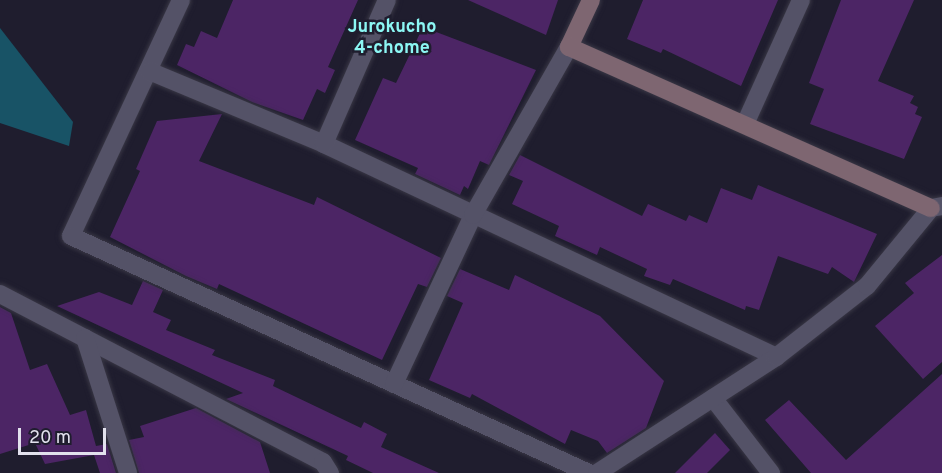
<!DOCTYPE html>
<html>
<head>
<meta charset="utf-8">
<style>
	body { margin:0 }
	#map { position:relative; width:942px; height:473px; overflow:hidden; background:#1f1d2e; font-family:Overpass,sans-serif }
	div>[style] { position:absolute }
	.water>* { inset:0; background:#185366 }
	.building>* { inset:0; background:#4c2565 }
	.roads { filter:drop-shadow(0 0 2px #393745) drop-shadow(0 0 2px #393745) }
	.street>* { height:18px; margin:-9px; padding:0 9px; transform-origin:9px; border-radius:9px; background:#545267 }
	.secondary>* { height:18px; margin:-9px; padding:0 9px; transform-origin:9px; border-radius:9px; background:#7e6671 }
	span { translate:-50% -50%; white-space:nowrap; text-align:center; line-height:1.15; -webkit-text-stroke:5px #1f1d2e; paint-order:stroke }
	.neighbourhood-label { font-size:18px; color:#8cf7f4; font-weight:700 }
	.scale { position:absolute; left:18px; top:428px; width:88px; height:27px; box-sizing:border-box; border:3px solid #e2e1ed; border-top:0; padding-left:8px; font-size:18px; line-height:21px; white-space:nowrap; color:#e2e1ed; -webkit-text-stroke:4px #1f1d2e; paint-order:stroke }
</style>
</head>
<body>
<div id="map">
	<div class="water">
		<i style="clip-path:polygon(0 28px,73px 122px,69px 146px,0 123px)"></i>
	</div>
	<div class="building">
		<i style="clip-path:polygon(233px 0,358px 0,328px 67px,335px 70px,325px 93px,317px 89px,303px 120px,252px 102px,177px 65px,186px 44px,194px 47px,201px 31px,217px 38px)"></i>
		<i style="clip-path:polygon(468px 0,558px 0,546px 35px)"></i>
		<i style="clip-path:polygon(643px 0,778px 0,741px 86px,663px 49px,661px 53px,627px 39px)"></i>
		<i style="clip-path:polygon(841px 0,914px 0,878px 81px,914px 96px,910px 103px,918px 107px,915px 114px,922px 117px,904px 159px,810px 124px,824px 89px,809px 83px)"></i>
		<i style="clip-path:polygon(423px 27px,536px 70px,489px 165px,480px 161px,468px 189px,464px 186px,460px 195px,415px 174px,418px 168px,355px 140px,383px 78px,396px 83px)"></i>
		<i style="clip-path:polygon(222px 114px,199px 161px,314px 205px,317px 197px,441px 258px,427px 287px,418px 284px,382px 360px,219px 284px,217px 289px,186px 276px,110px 237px,140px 171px,136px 169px,157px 121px)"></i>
		<i style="clip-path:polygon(520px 155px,642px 216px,648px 204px,686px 221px,689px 215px,707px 223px,721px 188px,752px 200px,758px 185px,877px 234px,854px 282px,832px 267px,828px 274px,778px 256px,759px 310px,746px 306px,745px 310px,673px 279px,670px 285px,644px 276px,647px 269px,600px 247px,597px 255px,555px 236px,559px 226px,512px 204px,523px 181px,509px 175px)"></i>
		<i style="clip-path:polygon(942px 255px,942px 362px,923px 379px,875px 326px,914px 293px,905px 283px)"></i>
		<i style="clip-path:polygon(460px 269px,509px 290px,515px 275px,600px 316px,664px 381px,646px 428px,607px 453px,598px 441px,571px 430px,565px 444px,472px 394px,470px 398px,429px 380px,463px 303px,447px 296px)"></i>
		<i style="clip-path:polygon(143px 281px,163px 290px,153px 312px,171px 320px,166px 330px,215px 350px,212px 355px,275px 380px,273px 386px,361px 428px,364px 422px,387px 434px,381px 447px,439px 473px,373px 473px,346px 460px,348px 456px,226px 399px,243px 393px,57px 306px,99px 292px,132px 305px)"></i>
		<i style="clip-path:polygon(0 307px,11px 313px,30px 370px,47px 364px,70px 415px,86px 410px,96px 446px,107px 444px,116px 473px,100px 473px,94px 455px,45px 464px,35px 443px,0 454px)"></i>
		<i style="clip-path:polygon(942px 374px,942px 473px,811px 473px,765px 420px,789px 400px,846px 460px)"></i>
		<i style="clip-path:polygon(196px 408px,260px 442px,270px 473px,139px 473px,129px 440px,144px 437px,140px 426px)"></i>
		<i style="clip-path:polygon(715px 433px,730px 450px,707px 473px,675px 473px)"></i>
	</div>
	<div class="roads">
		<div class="street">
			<i style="left:181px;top:0;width:260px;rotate:115deg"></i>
			<i style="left:71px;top:236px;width:570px;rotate:24.59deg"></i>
			<i style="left:149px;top:71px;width:190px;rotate:22.6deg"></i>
			<i style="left:324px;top:144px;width:500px;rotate:25.2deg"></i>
			<i style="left:745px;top:124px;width:136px;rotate:-65.7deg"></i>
			<i style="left:324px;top:144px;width:157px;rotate:-66.4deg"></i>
			<i style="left:0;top:294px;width:364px;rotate:27.5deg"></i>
			<i style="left:323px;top:462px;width:13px;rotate:58deg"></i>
			<i style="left:85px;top:338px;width:142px;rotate:72.3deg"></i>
			<i style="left:394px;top:384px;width:187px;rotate:-64.9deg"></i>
			<i style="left:473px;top:215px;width:193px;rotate:-60.3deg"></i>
			<i style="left:713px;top:398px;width:95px;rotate:52.3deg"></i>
			<i style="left:597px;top:473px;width:213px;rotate:-32.9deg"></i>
			<i style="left:776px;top:357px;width:115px;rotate:-38deg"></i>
			<i style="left:867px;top:286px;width:101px;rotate:-50.6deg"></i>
			<i style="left:931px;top:208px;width:11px;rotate:-10deg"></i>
		</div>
		<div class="secondary">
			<i style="left:591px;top:0;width:52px;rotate:115.1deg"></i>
			<i style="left:569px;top:47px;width:396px;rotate:24deg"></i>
		</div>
	</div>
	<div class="neighbourhood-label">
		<span style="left:392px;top:39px">Jurokucho<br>4-chome</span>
	</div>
	<div class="scale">20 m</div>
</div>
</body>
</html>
